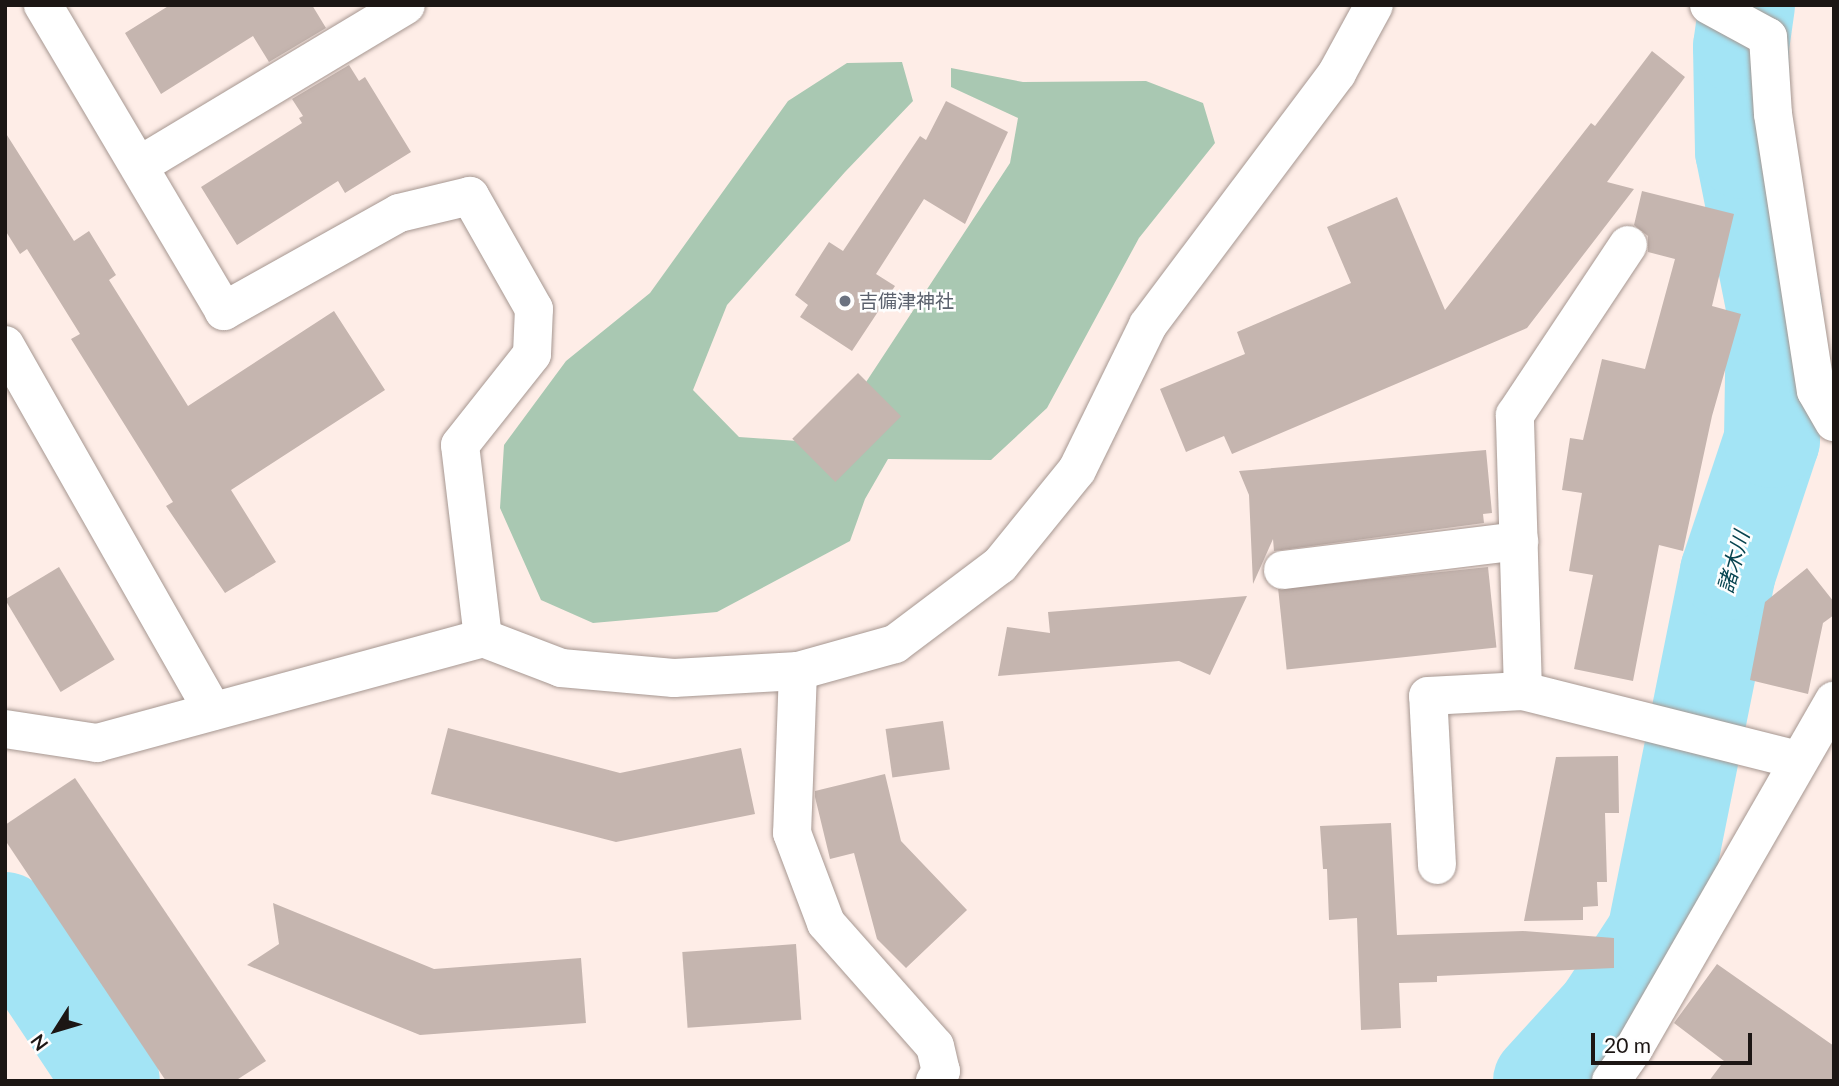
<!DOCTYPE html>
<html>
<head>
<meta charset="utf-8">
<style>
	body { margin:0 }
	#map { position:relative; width:1839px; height:1086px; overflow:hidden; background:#feede7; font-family:Lato,"Noto Sans JP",sans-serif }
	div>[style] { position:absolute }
	.green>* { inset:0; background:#a9c8b2 }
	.river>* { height:96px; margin:-48px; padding:0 48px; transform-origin:48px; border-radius:48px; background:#a3e4f5 }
	.building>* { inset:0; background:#c5b5af; transform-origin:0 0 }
	.roads { filter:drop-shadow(0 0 2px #a69791) drop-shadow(0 0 2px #a69791) }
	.minor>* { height:38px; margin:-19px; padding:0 19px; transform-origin:19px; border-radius:19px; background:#fff }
	.dots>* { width:19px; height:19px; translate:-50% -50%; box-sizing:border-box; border:4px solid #fefefe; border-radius:50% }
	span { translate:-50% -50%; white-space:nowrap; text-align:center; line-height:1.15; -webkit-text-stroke:5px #fefefe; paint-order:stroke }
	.worship-label { font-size:19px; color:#5b616d }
	.left { translate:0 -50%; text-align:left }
	.water-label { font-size:21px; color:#074450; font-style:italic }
	.frame { position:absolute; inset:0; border:7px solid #1c1614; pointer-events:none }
	.north { position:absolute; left:21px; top:995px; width:70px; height:70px; -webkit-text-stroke:5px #fefefe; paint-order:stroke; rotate:233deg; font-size:19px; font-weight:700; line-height:28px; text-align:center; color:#1c1614 }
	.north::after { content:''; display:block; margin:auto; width:24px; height:32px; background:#1c1614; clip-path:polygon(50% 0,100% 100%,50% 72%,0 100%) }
	.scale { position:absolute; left:1591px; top:1033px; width:161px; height:32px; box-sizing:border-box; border:4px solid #1c1614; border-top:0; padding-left:9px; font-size:21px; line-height:24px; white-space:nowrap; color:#1c1614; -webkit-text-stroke:5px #fefefe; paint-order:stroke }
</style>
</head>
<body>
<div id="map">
	<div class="green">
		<i style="clip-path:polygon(902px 62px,913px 101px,845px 172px,727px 305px,693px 390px,739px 437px,826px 443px,1010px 163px,1018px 118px,951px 87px,951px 68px,1023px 82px,1146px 81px,1203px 103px,1215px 143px,1139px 238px,1047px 408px,991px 460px,888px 459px,865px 499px,850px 541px,717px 612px,593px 623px,541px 600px,500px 508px,504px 445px,566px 361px,650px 293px,788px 101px,847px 63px)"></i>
	</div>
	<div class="river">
		<i style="left:5px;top:920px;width:193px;rotate:56.4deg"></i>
		<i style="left:1541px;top:1081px;width:93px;rotate:-47.6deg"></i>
		<i style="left:1604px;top:1012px;width:93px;rotate:-56.8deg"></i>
		<i style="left:1655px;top:934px;width:369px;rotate:-78.6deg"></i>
		<i style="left:1728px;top:572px;width:139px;rotate:-71.6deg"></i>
		<i style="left:1772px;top:440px;width:134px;rotate:-89.1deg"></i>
		<i style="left:1774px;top:306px;width:158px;rotate:-101.3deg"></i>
		<i style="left:1743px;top:151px;width:104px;rotate:-91.1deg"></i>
		<i style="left:1741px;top:47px;width:42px;rotate:-81.9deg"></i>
	</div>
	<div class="building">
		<i style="clip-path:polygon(170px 5px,312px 5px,326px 28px,269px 62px,253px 36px,161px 94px,125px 33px)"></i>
		<i style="clip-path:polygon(1652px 51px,1685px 77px,1607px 182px,1634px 189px,1527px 328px,1232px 454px,1224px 436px,1186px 452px,1160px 389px,1245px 354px,1237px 332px,1351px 283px,1327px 227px,1397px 197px,1445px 310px,1591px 123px,1595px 126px)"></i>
		<i style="clip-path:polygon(349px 65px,359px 81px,365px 77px,411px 152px,345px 193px,338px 181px,237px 245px,201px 187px,302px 123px,299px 118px,303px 116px,292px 99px)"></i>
		<i style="clip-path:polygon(946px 101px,1008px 132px,965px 224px,924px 199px,876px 274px,895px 286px,852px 351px,800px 317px,808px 305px,795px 295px,829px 242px,843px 251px,920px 136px,926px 140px)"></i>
		<i style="clip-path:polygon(5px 132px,74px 241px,89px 231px,116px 275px,109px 280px,188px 406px,334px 311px,385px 390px,231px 490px,276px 562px,225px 593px,166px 506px,173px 502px,71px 339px,80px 334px,27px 249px,20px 254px,5px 230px)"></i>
		<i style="clip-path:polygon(1642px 191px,1734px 214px,1712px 306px,1741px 314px,1712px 416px,1683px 551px,1659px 545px,1633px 681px,1574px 669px,1593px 575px,1569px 571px,1582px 493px,1562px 490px,1570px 438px,1583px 440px,1602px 359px,1645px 369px,1675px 259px,1648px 252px,1648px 236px,1634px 225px)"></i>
		<i style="left:858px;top:373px;width:61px;height:93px;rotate:45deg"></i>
		<i style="clip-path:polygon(1486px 450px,1492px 513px,1483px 514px,1484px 523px,1274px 551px,1273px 539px,1253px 584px,1249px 495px,1239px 471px)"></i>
		<i style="left:59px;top:567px;width:108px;height:63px;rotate:59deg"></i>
		<i style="left:1488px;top:567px;width:81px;height:211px;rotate:84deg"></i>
		<i style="clip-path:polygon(1807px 568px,1834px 602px,1834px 615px,1823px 623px,1808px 694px,1750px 680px,1765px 602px)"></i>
		<i style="clip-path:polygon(1247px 596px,1210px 675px,1179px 661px,998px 676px,1007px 627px,1050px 633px,1048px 612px)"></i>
		<i style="left:943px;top:721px;width:49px;height:58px;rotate:82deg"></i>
		<i style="clip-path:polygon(448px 728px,620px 773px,741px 748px,755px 814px,616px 842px,431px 794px)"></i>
		<i style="clip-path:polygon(1618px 756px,1619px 813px,1605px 813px,1607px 882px,1597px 882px,1598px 906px,1583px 907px,1583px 920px,1524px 921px,1556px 757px)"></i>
		<i style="clip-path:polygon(885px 774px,901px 841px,967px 910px,906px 968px,877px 939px,854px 853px,830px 859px,815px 797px,815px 791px)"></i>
		<i style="clip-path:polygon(75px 778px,266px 1061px,235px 1081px,166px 1081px,5px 840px,5px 825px)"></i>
		<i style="clip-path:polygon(1391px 823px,1397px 935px,1523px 931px,1614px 938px,1614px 968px,1437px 976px,1437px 982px,1399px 983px,1401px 1028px,1361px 1030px,1357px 918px,1329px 920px,1327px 869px,1323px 869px,1320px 826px)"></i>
		<i style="clip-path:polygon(273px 903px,434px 969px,581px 958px,586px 1023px,420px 1035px,247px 965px,279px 944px)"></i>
		<i style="left:796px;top:944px;width:76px;height:114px;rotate:86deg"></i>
		<i style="clip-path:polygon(1717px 964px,1834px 1046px,1834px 1081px,1709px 1081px,1724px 1061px,1674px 1023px)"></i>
	</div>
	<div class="roads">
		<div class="minor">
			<i style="left:1709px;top:5px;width:67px;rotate:28.5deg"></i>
			<i style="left:1768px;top:37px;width:77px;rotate:86.3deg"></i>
			<i style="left:1773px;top:114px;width:280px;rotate:81.2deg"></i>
			<i style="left:1816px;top:391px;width:36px;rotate:60deg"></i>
			<i style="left:140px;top:165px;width:310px;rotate:-31deg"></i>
			<i style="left:5px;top:345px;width:421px;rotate:60.4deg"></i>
			<i style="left:1283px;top:570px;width:238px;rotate:-7deg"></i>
			<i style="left:483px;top:638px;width:84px;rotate:21deg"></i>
			<i style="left:561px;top:668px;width:113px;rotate:5.1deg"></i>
			<i style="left:674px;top:678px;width:124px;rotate:-3.2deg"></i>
			<i style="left:798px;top:671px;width:101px;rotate:-15.6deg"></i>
			<i style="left:895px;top:644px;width:131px;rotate:-37deg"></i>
			<i style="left:1000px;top:565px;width:122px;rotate:-51deg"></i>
			<i style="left:1077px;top:470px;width:161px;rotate:-63.9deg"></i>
			<i style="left:1148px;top:325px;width:315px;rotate:-53.1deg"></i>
			<i style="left:1337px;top:73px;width:77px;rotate:-61.4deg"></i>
			<i style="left:798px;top:671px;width:162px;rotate:92.1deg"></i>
			<i style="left:792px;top:833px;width:96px;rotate:69.3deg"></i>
			<i style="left:826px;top:923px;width:164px;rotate:48.5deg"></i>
			<i style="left:935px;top:1046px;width:26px;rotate:77deg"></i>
			<i style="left:941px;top:1071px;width:12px;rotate:121deg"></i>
			<i style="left:1523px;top:691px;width:276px;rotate:-91.7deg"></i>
			<i style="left:1515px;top:415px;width:204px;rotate:-56.4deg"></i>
			<i style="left:5px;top:729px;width:93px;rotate:8.7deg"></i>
			<i style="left:97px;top:743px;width:400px;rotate:-15.2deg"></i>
			<i style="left:483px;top:638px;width:194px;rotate:-96.8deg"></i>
			<i style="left:460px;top:445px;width:116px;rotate:-51.6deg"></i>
			<i style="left:532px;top:354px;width:45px;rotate:-87.5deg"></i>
			<i style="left:534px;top:309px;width:130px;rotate:-119.5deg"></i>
			<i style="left:470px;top:196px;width:73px;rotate:166.5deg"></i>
			<i style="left:399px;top:213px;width:201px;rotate:150.8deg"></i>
			<i style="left:224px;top:311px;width:356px;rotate:-120.6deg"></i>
			<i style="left:1437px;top:865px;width:169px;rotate:-93deg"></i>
			<i style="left:1428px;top:696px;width:95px;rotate:-3deg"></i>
			<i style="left:1523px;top:691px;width:284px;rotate:14.1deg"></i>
			<i style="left:1611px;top:1081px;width:38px;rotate:-55deg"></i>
			<i style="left:1633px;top:1050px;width:403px;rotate:-60.1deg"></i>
		</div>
	</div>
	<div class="dots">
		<i style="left:845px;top:301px;background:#6b7280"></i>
	</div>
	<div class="worship-label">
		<span class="left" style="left:859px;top:301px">吉備津神社</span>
	</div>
	<div class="water-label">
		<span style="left:1733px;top:562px;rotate:-74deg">諸木川</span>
	</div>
	<div class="frame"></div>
	<div class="north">N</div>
	<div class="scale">20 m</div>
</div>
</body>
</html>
